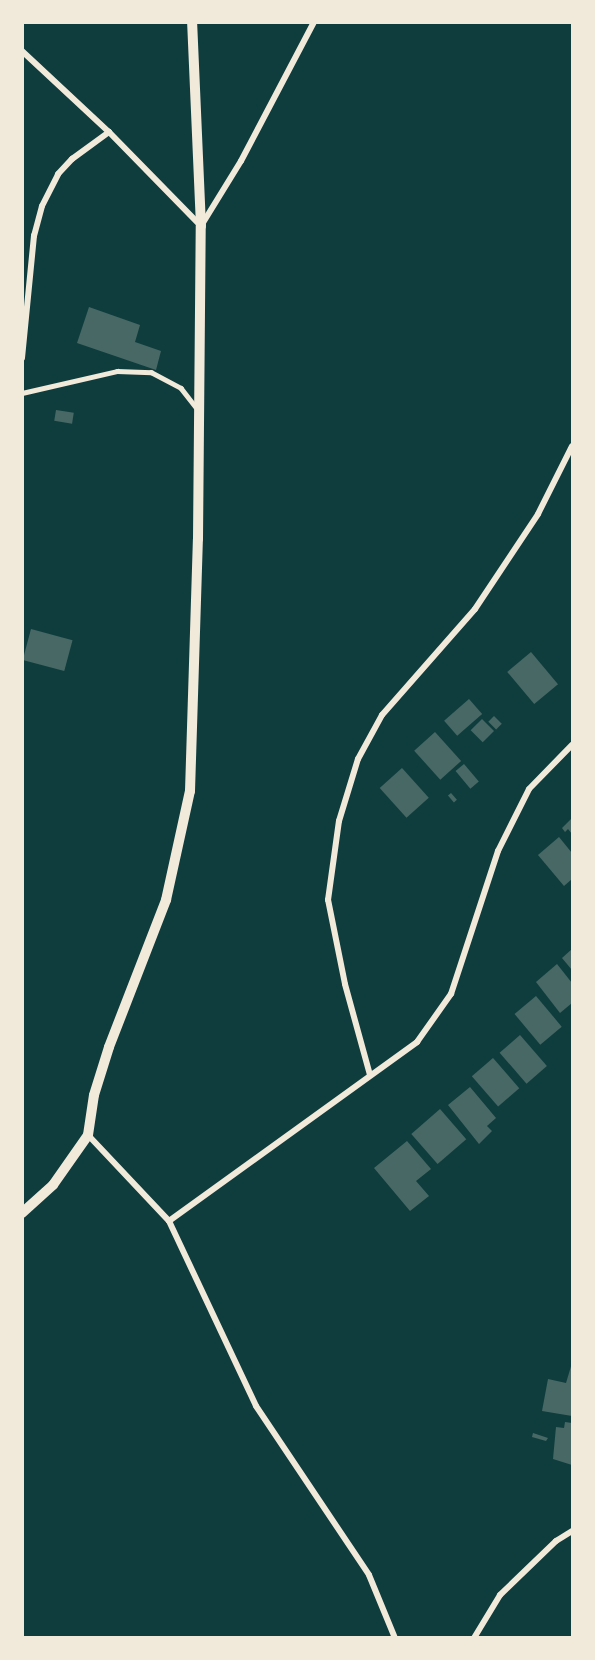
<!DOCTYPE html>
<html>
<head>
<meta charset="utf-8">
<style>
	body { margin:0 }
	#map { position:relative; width:595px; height:1660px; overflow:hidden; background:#0f3d3e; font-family:"Nunito Sans",sans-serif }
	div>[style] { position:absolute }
	.building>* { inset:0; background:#486865; transform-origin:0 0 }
	.service>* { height:4.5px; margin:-2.25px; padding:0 2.25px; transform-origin:2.25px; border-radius:2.25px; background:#f1e9da }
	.minor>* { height:6px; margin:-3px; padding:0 3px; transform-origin:3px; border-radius:3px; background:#f1e9da }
	.tertiary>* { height:10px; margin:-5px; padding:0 5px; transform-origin:5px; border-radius:5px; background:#f1e9da }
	span { translate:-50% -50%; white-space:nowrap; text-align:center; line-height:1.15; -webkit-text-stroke:4.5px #f1e9da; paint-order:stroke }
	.frame { position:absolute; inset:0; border:24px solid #f1e9da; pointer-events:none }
</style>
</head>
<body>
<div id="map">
	<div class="building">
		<i style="clip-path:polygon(89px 307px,140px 325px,135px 342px,161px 351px,156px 370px,77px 343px)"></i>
		<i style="left:56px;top:410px;width:18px;height:11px;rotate:9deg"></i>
		<i style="left:31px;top:629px;width:43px;height:32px;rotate:15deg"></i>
		<i style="left:531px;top:652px;width:42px;height:31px;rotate:50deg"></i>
		<i style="left:469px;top:699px;width:20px;height:33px;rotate:49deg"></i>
		<i style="left:494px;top:716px;width:11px;height:8px;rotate:45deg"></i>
		<i style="left:482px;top:719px;width:17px;height:16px;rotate:45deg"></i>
		<i style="left:435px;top:732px;width:39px;height:28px;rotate:48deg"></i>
		<i style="left:464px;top:764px;width:23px;height:11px;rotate:50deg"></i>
		<i style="left:402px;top:768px;width:40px;height:30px;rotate:48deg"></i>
		<i style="left:451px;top:793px;width:9px;height:4px;rotate:49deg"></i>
		<i style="clip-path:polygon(572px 818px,572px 834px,568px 829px,565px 832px,562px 828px)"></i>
		<i style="clip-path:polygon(559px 837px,572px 853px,572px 879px,564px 886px,538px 855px)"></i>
		<i style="clip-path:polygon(572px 949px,572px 970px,562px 958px)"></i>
		<i style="clip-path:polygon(557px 964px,572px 983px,572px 1003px,560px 1013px,536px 982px)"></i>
		<i style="left:536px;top:996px;width:40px;height:28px;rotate:50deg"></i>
		<i style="left:520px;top:1035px;width:41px;height:27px;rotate:49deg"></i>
		<i style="left:493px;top:1058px;width:40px;height:28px;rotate:49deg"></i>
		<i style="clip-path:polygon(470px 1087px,496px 1118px,487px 1126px,492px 1131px,479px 1144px,448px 1105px)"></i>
		<i style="left:440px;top:1109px;width:40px;height:38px;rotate:49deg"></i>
		<i style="clip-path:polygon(407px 1141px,431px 1169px,416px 1181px,429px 1196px,410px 1211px,374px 1168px)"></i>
		<i style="clip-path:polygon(572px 1363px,572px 1416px,542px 1411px,548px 1379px,566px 1383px)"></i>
		<i style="clip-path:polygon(565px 1422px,572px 1423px,572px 1465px,553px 1459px,556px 1427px,564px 1428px)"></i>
		<i style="clip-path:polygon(533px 1433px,548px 1438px,546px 1441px,532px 1437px)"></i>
	</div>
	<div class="service">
		<i style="left:22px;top:393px;width:98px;rotate:-13deg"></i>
		<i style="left:117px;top:371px;width:34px;rotate:2deg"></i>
		<i style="left:151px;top:372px;width:34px;rotate:28deg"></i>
		<i style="left:181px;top:388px;width:24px;rotate:52deg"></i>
	</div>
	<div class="minor">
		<i style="left:22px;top:51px;width:119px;rotate:43deg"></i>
		<i style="left:109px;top:132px;width:132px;rotate:45.6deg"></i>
		<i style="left:201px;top:226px;width:76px;rotate:-58.4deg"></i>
		<i style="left:241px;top:161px;width:157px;rotate:-62.3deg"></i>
		<i style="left:22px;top:358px;width:123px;rotate:-84.4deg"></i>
		<i style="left:34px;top:236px;width:31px;rotate:-75deg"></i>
		<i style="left:42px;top:206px;width:36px;rotate:-63deg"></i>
		<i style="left:58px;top:174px;width:21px;rotate:-47deg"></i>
		<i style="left:72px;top:159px;width:46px;rotate:-36.1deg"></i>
		<i style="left:370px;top:1075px;width:94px;rotate:-105.4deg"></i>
		<i style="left:345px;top:984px;width:86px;rotate:-101.4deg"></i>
		<i style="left:328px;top:900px;width:80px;rotate:-82.1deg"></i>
		<i style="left:339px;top:821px;width:65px;rotate:-73deg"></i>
		<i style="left:358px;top:759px;width:50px;rotate:-61.4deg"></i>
		<i style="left:382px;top:715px;width:141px;rotate:-48.7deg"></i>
		<i style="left:475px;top:609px;width:114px;rotate:-56.4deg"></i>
		<i style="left:538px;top:514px;width:76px;rotate:-63.4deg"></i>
		<i style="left:88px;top:1135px;width:118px;rotate:46.7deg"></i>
		<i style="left:169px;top:1221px;width:204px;rotate:64.8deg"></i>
		<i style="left:256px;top:1406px;width:203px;rotate:56.2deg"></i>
		<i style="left:369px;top:1575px;width:68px;rotate:67.6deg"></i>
		<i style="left:169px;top:1221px;width:306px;rotate:-35.8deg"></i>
		<i style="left:417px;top:1042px;width:59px;rotate:-54.7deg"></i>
		<i style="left:451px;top:994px;width:151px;rotate:-71.8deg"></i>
		<i style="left:498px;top:851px;width:69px;rotate:-63.4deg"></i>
		<i style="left:529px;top:789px;width:62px;rotate:-45.7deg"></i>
		<i style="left:474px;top:1638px;width:50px;rotate:-58.8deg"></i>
		<i style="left:500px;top:1595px;width:78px;rotate:-44deg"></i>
		<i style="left:556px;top:1541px;width:19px;rotate:-32deg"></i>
	</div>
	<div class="tertiary">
		<i style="left:22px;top:1213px;width:42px;rotate:-42.1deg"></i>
		<i style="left:53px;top:1185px;width:61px;rotate:-55deg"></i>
		<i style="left:88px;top:1135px;width:40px;rotate:-81.5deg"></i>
		<i style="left:94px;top:1095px;width:50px;rotate:-72.6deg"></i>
		<i style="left:109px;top:1047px;width:158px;rotate:-68.8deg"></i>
		<i style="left:166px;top:900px;width:112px;rotate:-77.6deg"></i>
		<i style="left:190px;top:791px;width:252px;rotate:-88.2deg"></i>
		<i style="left:198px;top:539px;width:313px;rotate:-89.5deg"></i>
		<i style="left:201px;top:226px;width:204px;rotate:-92.5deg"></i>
	</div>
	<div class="frame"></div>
</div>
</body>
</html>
